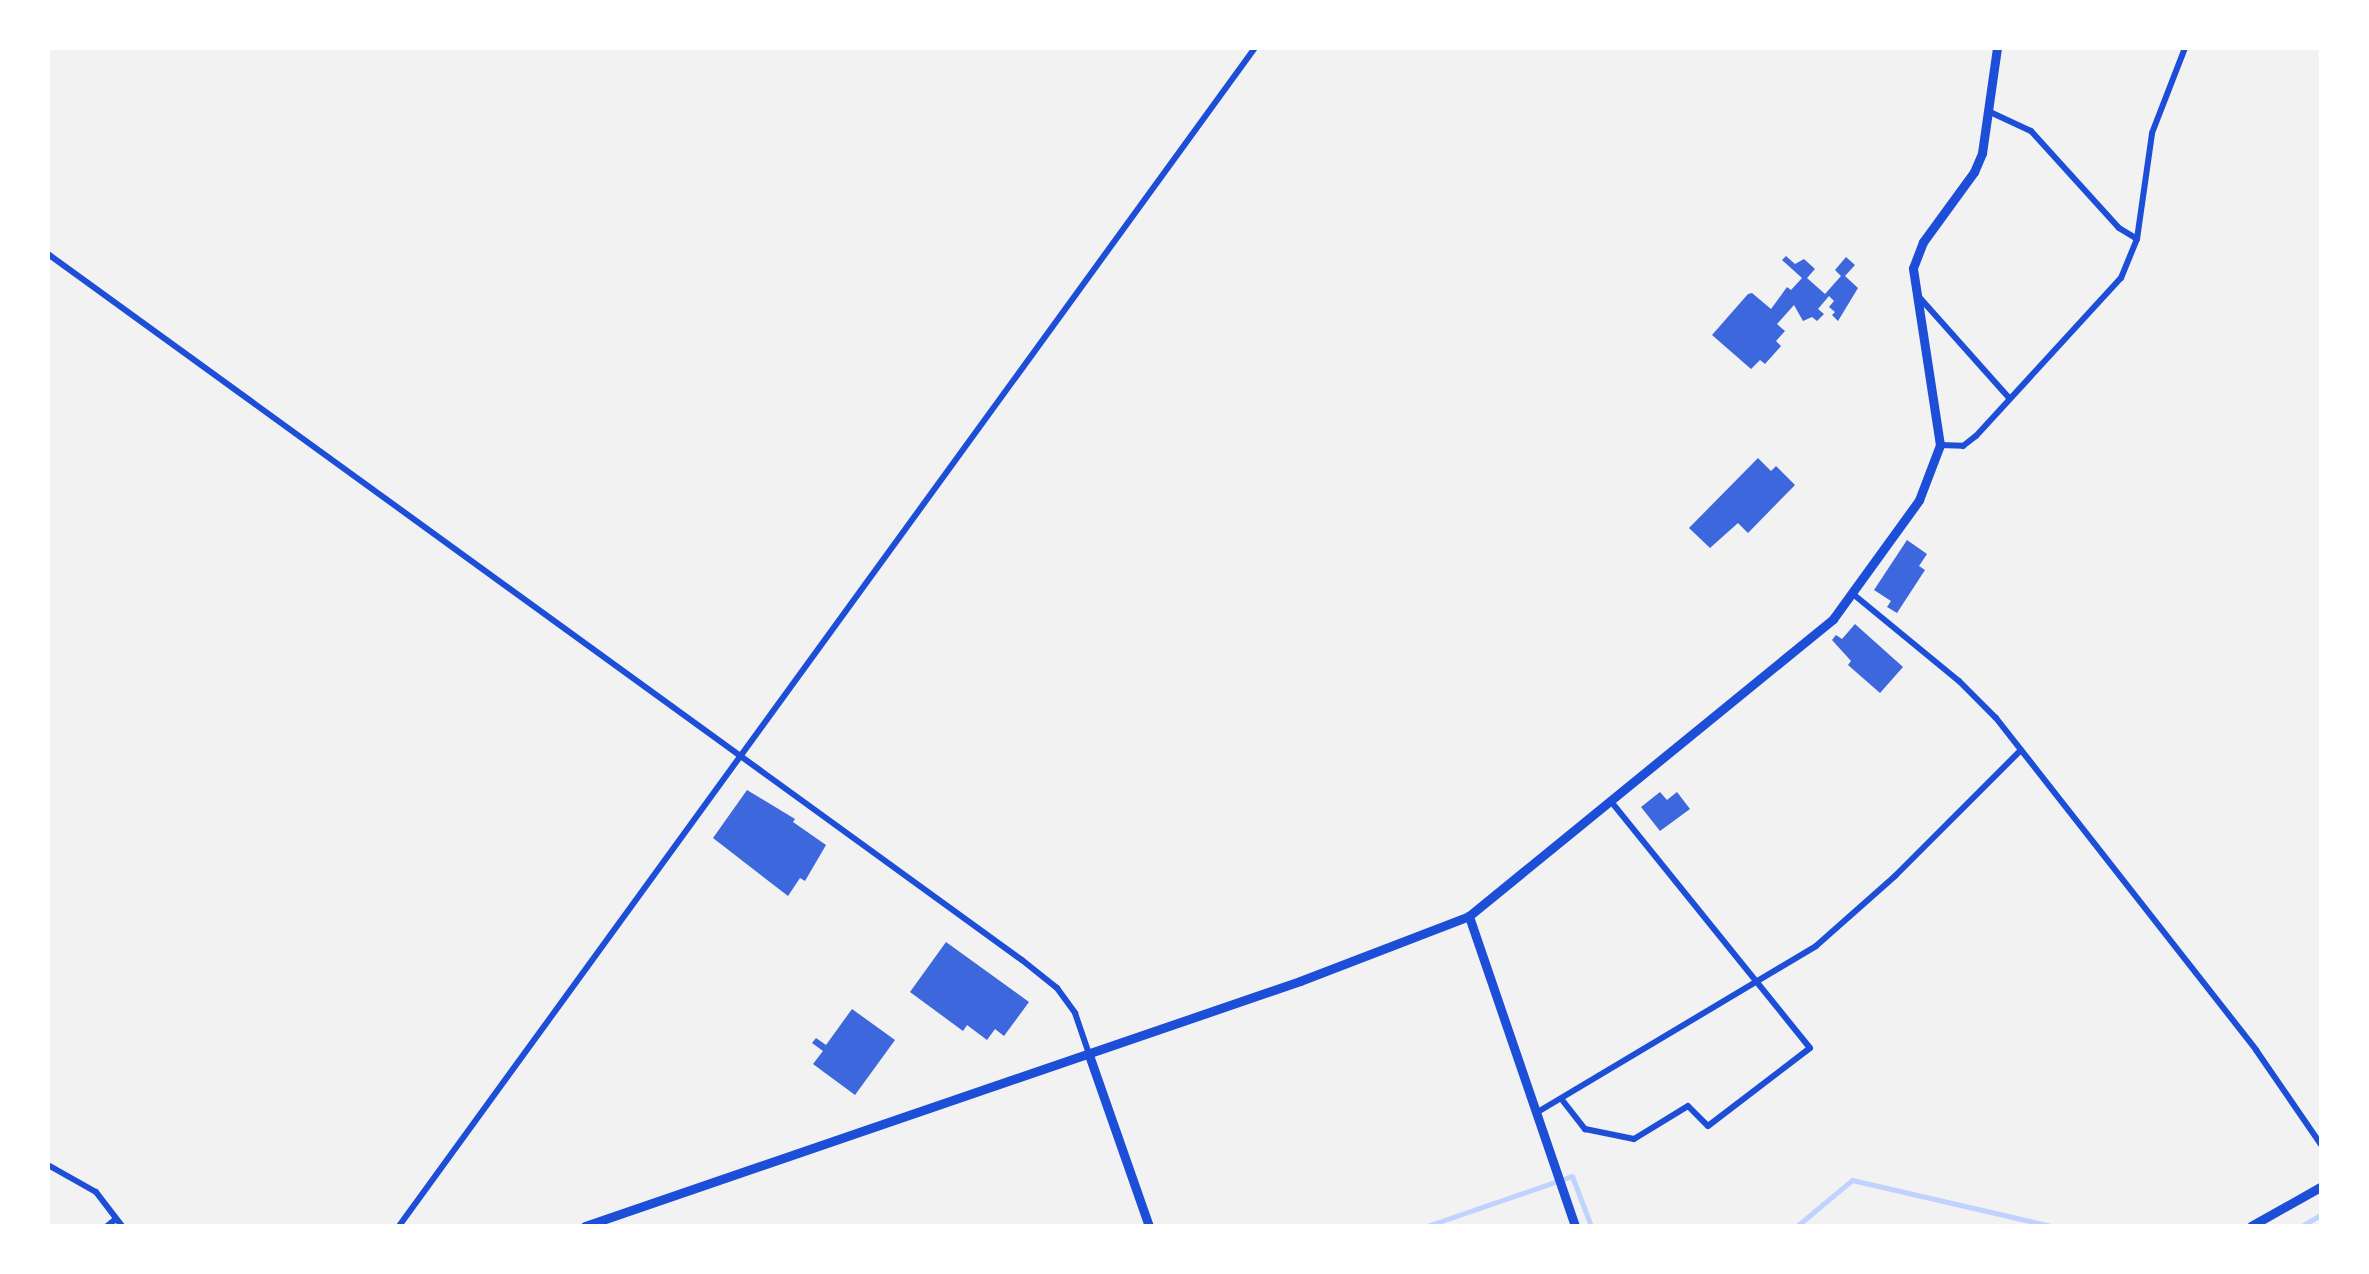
<!DOCTYPE html>
<html>
<head>
<meta charset="utf-8">
<style>
	body { margin:0 }
	#map { position:relative; width:2369px; height:1274px; overflow:hidden; background:#f2f2f2; font-family:"Source Serif 4",serif }
	div>[style] { position:absolute }
	.stream>* { height:5px; margin:-2.5px; padding:0 2.5px; transform-origin:2.5px; border-radius:2.5px; background:#bfd3fe }
	.building>* { inset:0; background:#3d67dc }
	.minor>* { height:6px; margin:-3px; padding:0 3px; transform-origin:3px; border-radius:3px; background:#1d4ed8 }
	.tertiary>* { height:9px; margin:-4.5px; padding:0 4.5px; transform-origin:4.5px; border-radius:4.5px; background:#1d4ed8 }
	.secondary>* { height:9px; margin:-4.5px; padding:0 4.5px; transform-origin:4.5px; border-radius:4.5px; background:#1d4ed8 }
	span { translate:-50% -50%; white-space:nowrap; text-align:center; line-height:1.15; -webkit-text-stroke:10px #fff; paint-order:stroke }
	.frame { position:absolute; inset:0; border:50px solid #fff; pointer-events:none }
</style>
</head>
<body>
<div id="map">
	<div class="stream">
		<i style="left:1427px;top:1226px;width:153px;rotate:-19deg"></i>
		<i style="left:1572px;top:1176px;width:53px;rotate:69.2deg"></i>
		<i style="left:1797px;top:1226px;width:72px;rotate:-39.9deg"></i>
		<i style="left:1852px;top:1180px;width:205px;rotate:13deg"></i>
		<i style="left:2302px;top:1226px;width:23px;rotate:-31deg"></i>
	</div>
	<div class="building">
		<i style="clip-path:polygon(1786px 256px,1795px 264px,1804px 259px,1815px 269px,1807px 278px,1825px 294px,1841px 276px,1835px 270px,1846px 257px,1855px 265px,1845px 276px,1858px 288px,1838px 321px,1832px 315px,1835px 312px,1829px 307px,1834px 301px,1829px 296px,1818px 309px,1824px 314px,1817px 321px,1812px 317px,1803px 321px,1794px 305px,1777px 324px,1785px 331px,1776px 341px,1781px 346px,1765px 364px,1760px 360px,1751px 369px,1712px 335px,1748px 294px,1752px 293px,1771px 309px,1787px 287px,1791px 290px,1802px 278px,1782px 260px)"></i>
		<i style="clip-path:polygon(1758px 458px,1771px 471px,1776px 466px,1795px 485px,1748px 533px,1738px 523px,1710px 548px,1689px 528px)"></i>
		<i style="clip-path:polygon(1907px 540px,1927px 554px,1919px 566px,1925px 570px,1897px 613px,1887px 607px,1891px 601px,1874px 590px)"></i>
		<i style="clip-path:polygon(1855px 624px,1903px 667px,1880px 693px,1848px 665px,1851px 661px,1832px 640px,1836px 635px,1842px 639px)"></i>
		<i style="clip-path:polygon(747px 790px,795px 819px,793px 822px,826px 845px,805px 881px,800px 878px,788px 896px,713px 838px)"></i>
		<i style="clip-path:polygon(1660px 792px,1667px 800px,1677px 792px,1690px 809px,1660px 831px,1641px 807px)"></i>
		<i style="clip-path:polygon(946px 942px,1029px 1002px,1004px 1036px,995px 1029px,987px 1040px,967px 1025px,963px 1031px,910px 992px)"></i>
		<i style="clip-path:polygon(852px 1009px,895px 1040px,855px 1095px,813px 1064px,823px 1051px,812px 1043px,816px 1038px,826px 1045px)"></i>
	</div>
	<div class="minor">
		<i style="left:1990px;top:112px;width:45px;rotate:24.9deg"></i>
		<i style="left:2031px;top:131px;width:131px;rotate:47.8deg"></i>
		<i style="left:2119px;top:228px;width:21px;rotate:31deg"></i>
		<i style="left:48px;top:254px;width:1203px;rotate:35.94deg"></i>
		<i style="left:1022px;top:960px;width:45px;rotate:38.7deg"></i>
		<i style="left:1057px;top:988px;width:31px;rotate:54deg"></i>
		<i style="left:1075px;top:1013px;width:43px;rotate:71.1deg"></i>
		<i style="left:1920px;top:298px;width:134px;rotate:48.3deg"></i>
		<i style="left:1940px;top:445px;width:23px;rotate:2deg"></i>
		<i style="left:1963px;top:446px;width:16px;rotate:-38deg"></i>
		<i style="left:1976px;top:436px;width:214px;rotate:-47.5deg"></i>
		<i style="left:2121px;top:278px;width:42px;rotate:-67.7deg"></i>
		<i style="left:2137px;top:239px;width:107px;rotate:-81.9deg"></i>
		<i style="left:2152px;top:133px;width:91px;rotate:-68.8deg"></i>
		<i style="left:1853px;top:594px;width:137px;rotate:39.4deg"></i>
		<i style="left:1959px;top:681px;width:52px;rotate:45deg"></i>
		<i style="left:1996px;top:718px;width:422px;rotate:51.9deg"></i>
		<i style="left:2256px;top:1050px;width:116px;rotate:55.5deg"></i>
		<i style="left:1563px;top:1101px;width:36px;rotate:52deg"></i>
		<i style="left:1585px;top:1129px;width:50px;rotate:11.5deg"></i>
		<i style="left:1634px;top:1139px;width:63px;rotate:-31.4deg"></i>
		<i style="left:1688px;top:1106px;width:28px;rotate:45deg"></i>
		<i style="left:1708px;top:1126px;width:128px;rotate:-37.4deg"></i>
		<i style="left:1810px;top:1048px;width:317px;rotate:-128.9deg"></i>
		<i style="left:1536px;top:1113px;width:326px;rotate:-30.8deg"></i>
		<i style="left:1816px;top:946px;width:106px;rotate:-41.5deg"></i>
		<i style="left:1895px;top:876px;width:178px;rotate:-45deg"></i>
		<i style="left:48px;top:1165px;width:55px;rotate:29.4deg"></i>
		<i style="left:96px;top:1192px;width:43px;rotate:52.6deg"></i>
		<i style="left:107px;top:1226px;width:11px;rotate:-38deg"></i>
		<i style="left:399px;top:1226px;width:1456px;rotate:-54deg"></i>
	</div>
	<div class="tertiary">
		<i style="left:1089px;top:1055px;width:181px;rotate:70.7deg"></i>
		<i style="left:585px;top:1226px;width:756px;rotate:-18.91deg"></i>
		<i style="left:1300px;top:981px;width:181px;rotate:-21deg"></i>
		<i style="left:2251px;top:1226px;width:81px;rotate:-29.4deg"></i>
	</div>
	<div class="secondary">
		<i style="left:1575px;top:1226px;width:328px;rotate:-108.9deg"></i>
		<i style="left:1469px;top:916px;width:470px;rotate:-39.2deg"></i>
		<i style="left:1833px;top:619px;width:147px;rotate:-54.1deg"></i>
		<i style="left:1919px;top:500px;width:59px;rotate:-69.1deg"></i>
		<i style="left:1940px;top:445px;width:179px;rotate:-98.7deg"></i>
		<i style="left:1913px;top:268px;width:28px;rotate:-69deg"></i>
		<i style="left:1923px;top:242px;width:87px;rotate:-53.9deg"></i>
		<i style="left:1974px;top:172px;width:21px;rotate:-67deg"></i>
		<i style="left:1982px;top:153px;width:106px;rotate:-81.9deg"></i>
	</div>
	<div class="frame"></div>
</div>
</body>
</html>
